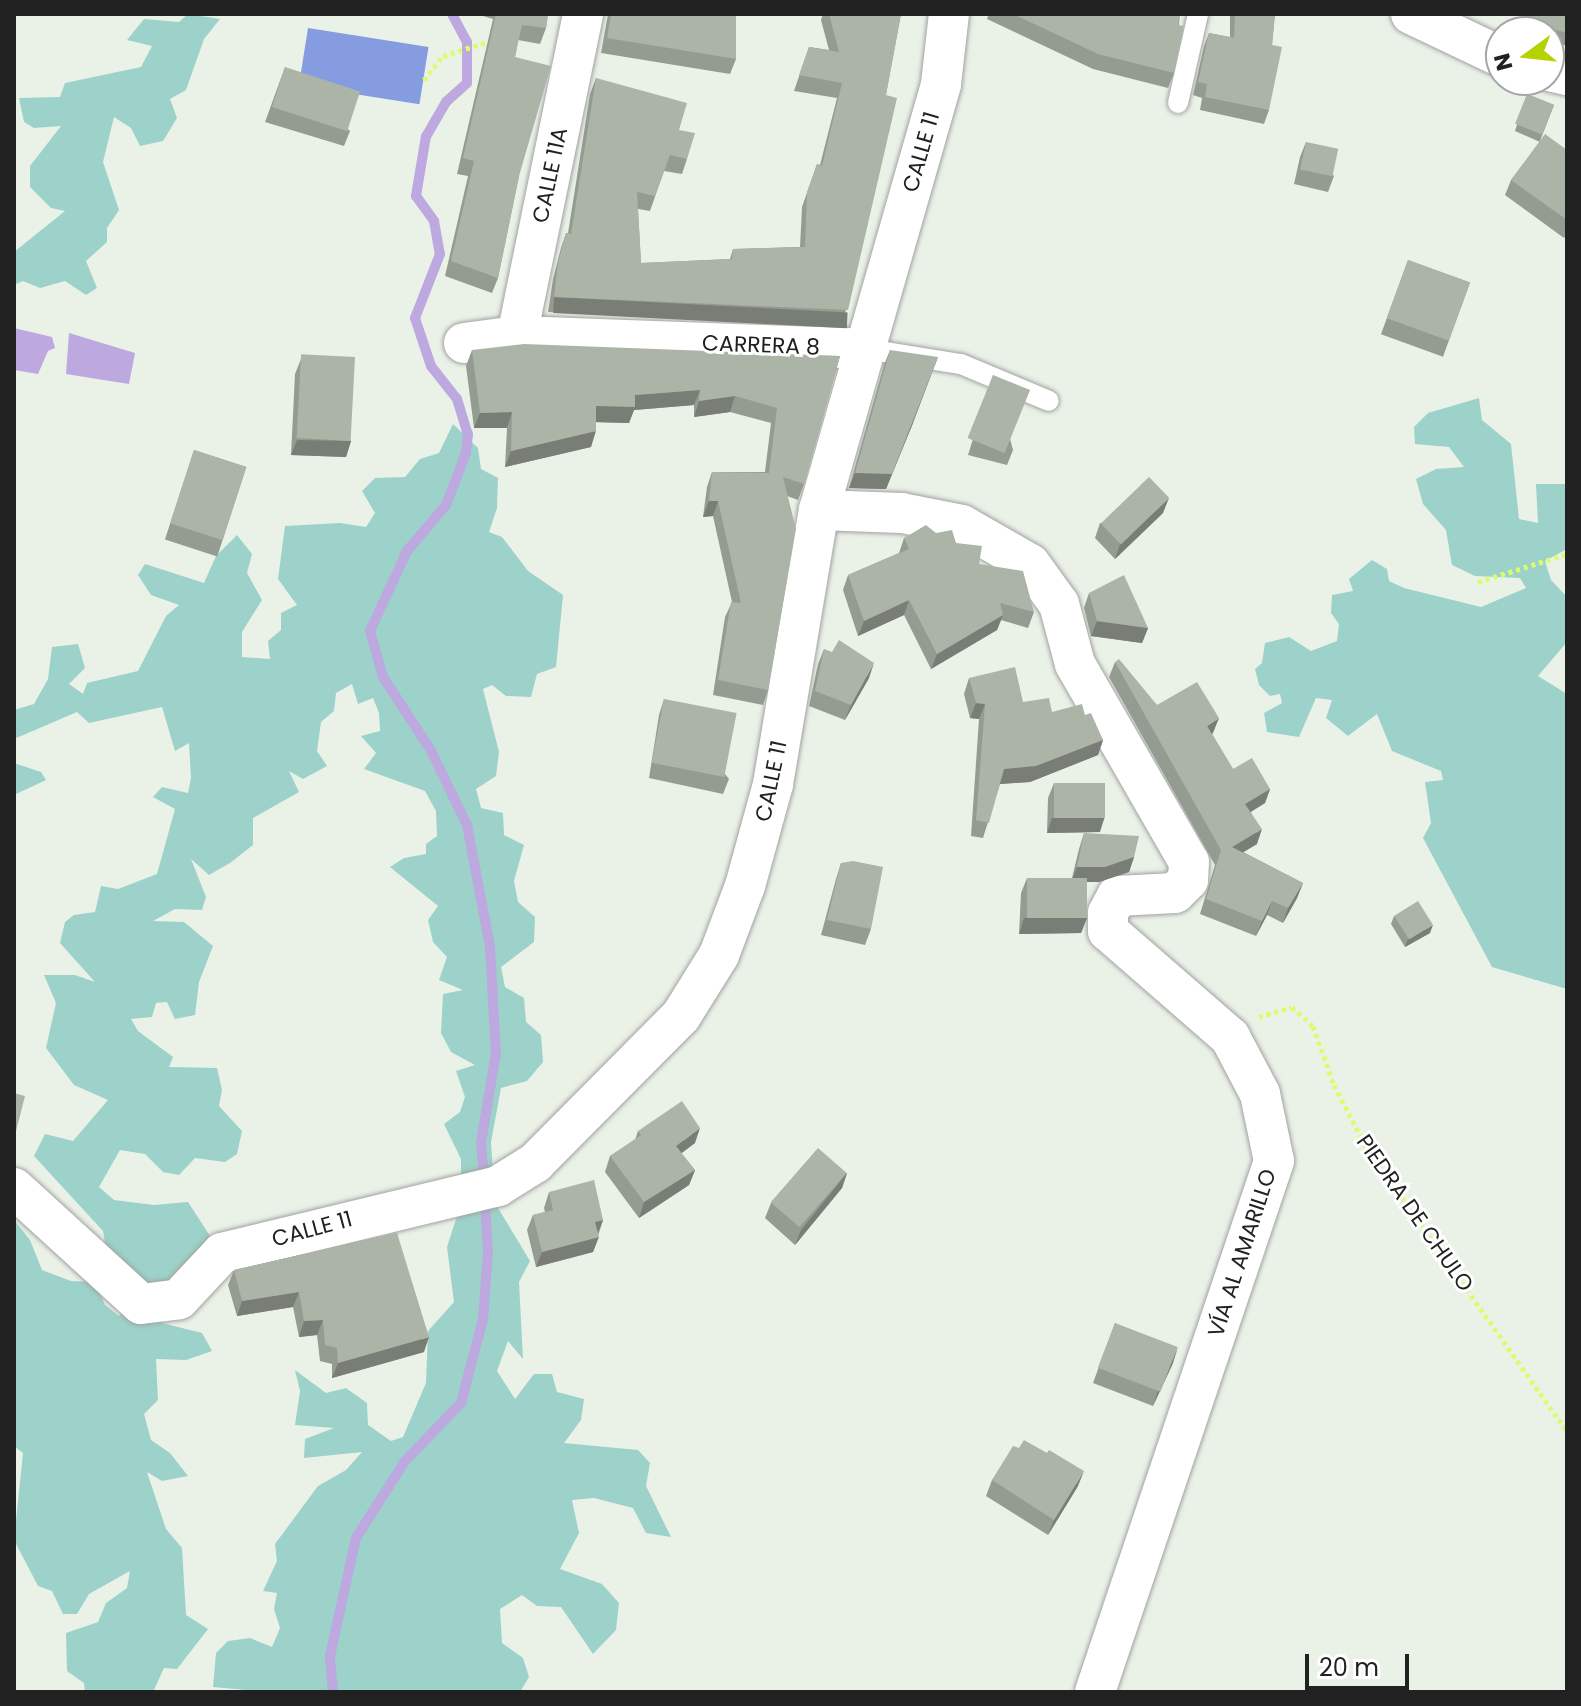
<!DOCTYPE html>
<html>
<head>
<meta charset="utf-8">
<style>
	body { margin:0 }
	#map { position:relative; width:1581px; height:1706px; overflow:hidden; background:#eaf2e8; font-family:Poppins,sans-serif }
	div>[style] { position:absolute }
	.forest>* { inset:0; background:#9cd2c9 }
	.pitch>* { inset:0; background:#859ce1; transform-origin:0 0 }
	.water>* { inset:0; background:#bda8e0 }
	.stream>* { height:10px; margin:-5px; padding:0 5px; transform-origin:5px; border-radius:5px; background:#bda8e0 }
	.path>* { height:5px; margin-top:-2.5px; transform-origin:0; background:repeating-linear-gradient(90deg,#d9fd6e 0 4px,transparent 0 8px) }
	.roads { filter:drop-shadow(0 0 2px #a2a2a2) drop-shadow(0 0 2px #a2a2a2) }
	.service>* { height:20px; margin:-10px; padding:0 10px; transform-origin:10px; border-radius:10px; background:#fff }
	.minor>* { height:40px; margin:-20px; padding:0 20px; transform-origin:20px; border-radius:20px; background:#fff }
	.wall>* { inset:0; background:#949b90; transform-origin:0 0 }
	.shaded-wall>* { inset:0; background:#787e75; transform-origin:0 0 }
	.building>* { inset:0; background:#acb4a7; transform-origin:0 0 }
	span { translate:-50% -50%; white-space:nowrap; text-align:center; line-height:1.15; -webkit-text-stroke:6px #fff; paint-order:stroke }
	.street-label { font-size:22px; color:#212121 }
	.frame { position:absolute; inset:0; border:16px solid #212121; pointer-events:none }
	.north { position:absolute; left:1485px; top:16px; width:80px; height:80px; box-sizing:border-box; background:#fff; border:2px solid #a6a6a6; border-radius:50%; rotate:255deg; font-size:22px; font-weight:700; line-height:32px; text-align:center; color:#212121 }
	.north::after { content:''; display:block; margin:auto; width:28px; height:36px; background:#b5d300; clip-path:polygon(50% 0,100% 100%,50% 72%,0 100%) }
	.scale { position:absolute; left:1305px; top:1654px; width:104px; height:36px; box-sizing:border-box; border:4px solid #212121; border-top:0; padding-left:10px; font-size:24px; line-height:28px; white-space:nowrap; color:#212121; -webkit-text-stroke:6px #fff; paint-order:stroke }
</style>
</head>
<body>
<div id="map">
	<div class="forest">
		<i style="clip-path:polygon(188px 14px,220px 19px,204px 39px,186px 90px,170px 99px,177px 118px,163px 141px,140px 146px,131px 128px,114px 117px,103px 162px,119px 210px,107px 228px,107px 242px,86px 261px,97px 288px,86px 295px,65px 281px,40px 288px,23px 281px,14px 285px,14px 252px,65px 211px,51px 208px,30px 187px,30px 166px,61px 126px,34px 128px,24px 122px,19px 98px,60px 97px,65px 83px,141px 67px,152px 46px,127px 40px,144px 19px,179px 22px)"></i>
		<i style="clip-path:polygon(1479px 398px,1482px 420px,1511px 444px,1519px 519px,1538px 523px,1536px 484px,1567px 484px,1567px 549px,1545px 561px,1551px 580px,1567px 597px,1567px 642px,1538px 676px,1567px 694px,1567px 989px,1492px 967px,1423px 838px,1431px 823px,1425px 782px,1443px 780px,1441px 771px,1392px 751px,1377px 714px,1348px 736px,1326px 718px,1332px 700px,1316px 698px,1299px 737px,1267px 732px,1264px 713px,1282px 703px,1280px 694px,1270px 696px,1259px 685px,1255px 669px,1262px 663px,1265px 643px,1289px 637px,1311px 651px,1337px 641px,1339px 624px,1331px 613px,1332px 595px,1353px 591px,1349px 579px,1372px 560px,1387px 569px,1389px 581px,1404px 588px,1481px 607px,1526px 588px,1520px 578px,1475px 576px,1452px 565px,1446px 530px,1423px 504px,1416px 479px,1436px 469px,1464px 467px,1449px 447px,1415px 444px,1414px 427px,1428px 413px)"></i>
		<i style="clip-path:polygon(453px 424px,478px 448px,481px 469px,498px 478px,497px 508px,489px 532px,502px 537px,528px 571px,563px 595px,556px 667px,537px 674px,531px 697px,506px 696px,492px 685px,483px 689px,499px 752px,496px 776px,476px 789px,481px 808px,503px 813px,504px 835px,524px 845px,514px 881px,518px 902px,535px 917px,534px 942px,501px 967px,505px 987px,524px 998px,526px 1022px,541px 1035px,543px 1062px,527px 1081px,501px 1088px,491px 1142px,493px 1173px,461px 1175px,461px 1159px,444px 1124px,460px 1112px,465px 1097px,456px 1071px,475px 1065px,451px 1052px,441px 1033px,443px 994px,463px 990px,439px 980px,447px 957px,433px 942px,428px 920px,438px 906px,390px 867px,404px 858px,426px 854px,426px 844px,437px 836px,436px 811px,425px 791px,364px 769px,376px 753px,361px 736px,380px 731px,379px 713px,373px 698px,358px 704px,352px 684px,336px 693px,334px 711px,321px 722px,317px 751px,327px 766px,303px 779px,289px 771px,299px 792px,253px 818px,253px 845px,230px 863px,209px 875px,191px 859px,206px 897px,202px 910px,175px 909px,153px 921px,184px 922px,213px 946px,199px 982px,195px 1015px,175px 1019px,167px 1002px,156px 1003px,152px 1017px,131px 1019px,138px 1031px,173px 1057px,169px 1067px,217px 1068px,222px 1090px,219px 1106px,242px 1131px,237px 1154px,225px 1162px,195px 1158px,179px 1175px,163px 1172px,145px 1154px,120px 1150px,99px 1187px,114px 1200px,154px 1205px,188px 1202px,210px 1236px,208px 1252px,162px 1323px,202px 1333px,212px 1351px,186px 1360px,156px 1359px,158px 1400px,144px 1414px,151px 1440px,170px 1453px,188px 1476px,162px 1481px,147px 1472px,166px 1529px,182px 1548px,186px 1615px,208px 1629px,177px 1669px,164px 1668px,153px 1692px,85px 1692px,84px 1683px,67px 1671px,66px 1633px,98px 1622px,106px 1603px,127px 1588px,130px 1571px,89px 1594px,77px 1614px,63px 1614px,52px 1591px,38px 1586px,14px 1540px,23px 1453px,14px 1446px,14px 1220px,30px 1240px,42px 1270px,71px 1281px,95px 1282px,105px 1305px,119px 1316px,132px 1300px,106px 1248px,103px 1231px,34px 1156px,45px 1134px,73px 1141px,108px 1100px,74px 1085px,46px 1048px,56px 1003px,44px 975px,75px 975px,95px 982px,60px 943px,65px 922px,74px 915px,95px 912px,101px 886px,118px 889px,157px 874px,175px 809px,153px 797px,162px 787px,188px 793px,191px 778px,189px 743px,175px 751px,162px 707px,89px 723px,77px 712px,14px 739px,14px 710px,34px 704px,48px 679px,52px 647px,78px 644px,85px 668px,69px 684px,83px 694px,87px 683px,138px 671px,166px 616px,179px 605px,151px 595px,138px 575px,145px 564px,204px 583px,216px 556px,237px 535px,252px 554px,247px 573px,262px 600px,242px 632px,242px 657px,270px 659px,268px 641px,281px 630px,281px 613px,297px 605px,278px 579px,285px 526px,340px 523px,366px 527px,375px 513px,362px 491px,375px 478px,405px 477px,420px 459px,439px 453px)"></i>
		<i style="clip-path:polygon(14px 763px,41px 772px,46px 780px,14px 795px)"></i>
		<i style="clip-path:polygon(495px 1203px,530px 1261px,519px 1282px,523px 1359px,508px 1341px,497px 1371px,515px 1399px,534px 1374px,552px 1374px,557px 1392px,584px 1399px,581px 1420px,564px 1443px,638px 1450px,650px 1463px,646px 1486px,671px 1537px,646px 1533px,633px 1508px,594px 1498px,572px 1500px,579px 1533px,560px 1569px,602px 1584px,619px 1603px,616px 1630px,593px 1654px,561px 1607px,537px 1606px,522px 1595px,500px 1609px,502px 1643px,523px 1658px,529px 1677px,520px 1692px,266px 1692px,213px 1687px,216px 1653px,228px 1641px,250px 1638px,272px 1647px,280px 1628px,274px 1609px,277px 1593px,263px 1591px,277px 1561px,275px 1544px,318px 1486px,346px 1470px,362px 1452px,304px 1458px,305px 1439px,334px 1428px,295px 1425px,300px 1391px,295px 1370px,326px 1393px,346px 1388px,367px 1403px,368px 1425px,391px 1441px,403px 1437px,426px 1383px,428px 1331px,454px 1302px,447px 1247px,458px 1213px)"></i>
	</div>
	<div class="pitch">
		<i style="left:308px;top:28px;width:122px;height:58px;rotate:9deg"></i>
	</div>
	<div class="water">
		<i style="clip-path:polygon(14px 328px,52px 337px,55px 348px,48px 351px,38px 374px,14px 370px)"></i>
		<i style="clip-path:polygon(69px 333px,135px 353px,129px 384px,66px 374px)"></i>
	</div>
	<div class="stream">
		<i style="left:452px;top:14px;width:32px;rotate:62deg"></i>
		<i style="left:467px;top:42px;width:41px;rotate:90deg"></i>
		<i style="left:467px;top:83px;width:28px;rotate:138deg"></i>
		<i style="left:446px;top:102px;width:39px;rotate:120deg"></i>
		<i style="left:426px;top:136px;width:61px;rotate:99.5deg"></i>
		<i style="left:416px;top:196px;width:31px;rotate:54deg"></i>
		<i style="left:434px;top:221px;width:34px;rotate:80deg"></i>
		<i style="left:440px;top:254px;width:69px;rotate:111.3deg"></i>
		<i style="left:415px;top:318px;width:51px;rotate:71.6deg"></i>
		<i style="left:431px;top:366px;width:42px;rotate:51.8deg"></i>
		<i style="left:457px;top:399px;width:37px;rotate:73deg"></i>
		<i style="left:468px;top:434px;width:19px;rotate:96deg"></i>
		<i style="left:466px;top:453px;width:56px;rotate:111deg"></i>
		<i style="left:446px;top:505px;width:60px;rotate:130.3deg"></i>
		<i style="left:407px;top:551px;width:88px;rotate:114.8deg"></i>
		<i style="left:370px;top:631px;width:48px;rotate:74.2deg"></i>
		<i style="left:383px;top:677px;width:86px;rotate:56.9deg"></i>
		<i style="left:430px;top:749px;width:85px;rotate:64deg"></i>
		<i style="left:467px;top:825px;width:124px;rotate:79.3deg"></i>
		<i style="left:490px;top:947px;width:106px;rotate:86.8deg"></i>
		<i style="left:496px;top:1053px;width:91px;rotate:99.5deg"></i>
		<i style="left:481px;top:1143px;width:38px;rotate:85deg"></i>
		<i style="left:333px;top:1692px;width:36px;rotate:-95deg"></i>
		<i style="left:330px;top:1656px;width:121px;rotate:-77.6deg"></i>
		<i style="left:356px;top:1538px;width:91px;rotate:-57.5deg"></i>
		<i style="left:405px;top:1461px;width:81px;rotate:-46deg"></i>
		<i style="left:461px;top:1403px;width:87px;rotate:-75.3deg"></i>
		<i style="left:483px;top:1319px;width:66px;rotate:-85.7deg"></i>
		<i style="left:488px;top:1253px;width:56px;rotate:-93.1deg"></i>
	</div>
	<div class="path">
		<i style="left:424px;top:80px;width:31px;rotate:-52deg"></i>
		<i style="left:443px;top:56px;width:52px;rotate:-17.7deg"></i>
		<i style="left:1478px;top:582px;width:93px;rotate:-17.5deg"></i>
		<i style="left:1259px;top:1017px;width:34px;rotate:-17deg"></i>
		<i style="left:1292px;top:1007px;width:28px;rotate:42deg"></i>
		<i style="left:1313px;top:1026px;width:63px;rotate:70.4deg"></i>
		<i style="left:1334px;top:1085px;width:68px;rotate:62.7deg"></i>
		<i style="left:1365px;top:1145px;width:350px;rotate:54.8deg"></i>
	</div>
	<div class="roads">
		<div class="service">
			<i style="left:1178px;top:103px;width:91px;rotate:-77.3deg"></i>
			<i style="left:866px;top:349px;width:96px;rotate:9deg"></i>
			<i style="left:961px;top:364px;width:95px;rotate:22.8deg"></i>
		</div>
		<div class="minor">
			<i style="left:1411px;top:14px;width:100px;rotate:25.5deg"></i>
			<i style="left:1549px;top:71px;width:18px;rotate:13deg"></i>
			<i style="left:517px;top:336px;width:329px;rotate:-78.4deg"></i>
			<i style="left:464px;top:343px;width:53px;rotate:-7.5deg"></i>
			<i style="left:517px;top:336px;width:349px;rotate:2.1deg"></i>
			<i style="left:819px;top:510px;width:83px;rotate:2.1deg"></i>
			<i style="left:902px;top:513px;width:61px;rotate:11.3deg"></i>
			<i style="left:962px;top:525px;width:78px;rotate:29.8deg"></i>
			<i style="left:1030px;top:564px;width:49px;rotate:54.1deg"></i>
			<i style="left:1059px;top:604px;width:62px;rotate:75.1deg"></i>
			<i style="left:1075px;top:664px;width:228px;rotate:60.1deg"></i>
			<i style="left:1189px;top:862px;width:18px;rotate:93deg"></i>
			<i style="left:1188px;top:880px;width:18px;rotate:135deg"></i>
			<i style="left:1175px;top:893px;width:58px;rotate:177deg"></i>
			<i style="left:1117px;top:896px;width:19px;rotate:118deg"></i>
			<i style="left:1108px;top:913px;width:18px;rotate:90deg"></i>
			<i style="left:1108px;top:931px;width:162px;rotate:41deg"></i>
			<i style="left:1230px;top:1037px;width:64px;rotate:62.2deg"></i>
			<i style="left:1260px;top:1094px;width:68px;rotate:78.2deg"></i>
			<i style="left:1274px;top:1161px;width:560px;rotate:108.63deg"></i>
			<i style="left:14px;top:1188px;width:172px;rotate:42.4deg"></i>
			<i style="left:141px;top:1304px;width:38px;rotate:-7deg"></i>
			<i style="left:179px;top:1299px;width:63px;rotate:-46.9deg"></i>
			<i style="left:222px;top:1253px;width:284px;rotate:-13.6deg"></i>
			<i style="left:498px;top:1186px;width:44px;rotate:-31.9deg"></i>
			<i style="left:535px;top:1163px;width:207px;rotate:-45.2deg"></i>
			<i style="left:681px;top:1016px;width:72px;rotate:-58.1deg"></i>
			<i style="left:719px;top:955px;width:74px;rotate:-69.4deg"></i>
			<i style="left:745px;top:886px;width:106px;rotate:-74.6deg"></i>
			<i style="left:773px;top:784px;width:278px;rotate:-80.5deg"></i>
			<i style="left:819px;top:510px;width:443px;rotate:-74deg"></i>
			<i style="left:941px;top:84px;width:70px;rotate:-83.5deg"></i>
		</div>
	</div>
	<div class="wall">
		<i style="clip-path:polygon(484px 14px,548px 14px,546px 28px,540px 44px,518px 40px,515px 57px,519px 176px,498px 278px,492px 293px,445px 276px,468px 176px,457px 174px,493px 19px,483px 16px)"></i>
		<i style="clip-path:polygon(608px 14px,736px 14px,736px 59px,730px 74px,601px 53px)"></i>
		<i style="clip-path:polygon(823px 14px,901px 14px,843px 325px,548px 312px,553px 279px,561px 248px,566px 233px,568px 233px,590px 94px,596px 78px,679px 130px,687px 159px,682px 174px,664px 171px,650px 211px,638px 209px,641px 263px,730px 259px,733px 249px,800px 247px,802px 207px,817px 164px,820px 165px,837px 98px,794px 91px,809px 47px,829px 50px,821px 20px)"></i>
		<i style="clip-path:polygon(989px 14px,1180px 14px,1174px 73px,1168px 88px,1093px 69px,987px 19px)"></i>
		<i style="clip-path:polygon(1230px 14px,1275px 14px,1272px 45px,1269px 110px,1264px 124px,1200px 110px,1202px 98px,1193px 95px,1204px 46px,1209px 33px,1230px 37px)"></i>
		<i style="clip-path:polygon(1527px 14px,1567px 14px,1567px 46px,1549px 41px,1549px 32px,1521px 32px)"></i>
		<i style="clip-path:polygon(285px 67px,350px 131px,344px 146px,265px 122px)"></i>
		<i style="clip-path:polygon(1527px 94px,1554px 105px,1540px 141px,1567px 150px,1567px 234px,1564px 238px,1505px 195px,1511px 180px,1540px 142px,1515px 131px)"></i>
		<i style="clip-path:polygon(1306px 142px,1334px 176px,1328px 192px,1294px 184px,1300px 157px)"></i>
		<i style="left:1408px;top:260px;width:66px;height:79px;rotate:20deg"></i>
		<i style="clip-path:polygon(472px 350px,840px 356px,804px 484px,798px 500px,787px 496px,768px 690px,763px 705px,713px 695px,725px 617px,732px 602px,713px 516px,703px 517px,707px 487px,712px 472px,765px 472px,771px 423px,730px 412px,694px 417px,694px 405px,634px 410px,629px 423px,596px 422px,591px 447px,505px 467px,507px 428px,474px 428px,466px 366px)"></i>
		<i style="clip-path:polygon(890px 350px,913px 423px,886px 489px,849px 488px,884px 365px)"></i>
		<i style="clip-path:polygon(301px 359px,351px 441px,346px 457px,291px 455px,295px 374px)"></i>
		<i style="clip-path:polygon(993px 375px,1013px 450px,1007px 465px,968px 455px)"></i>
		<i style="left:194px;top:450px;width:55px;height:94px;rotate:18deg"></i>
		<i style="clip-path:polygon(1163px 513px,1115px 559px,1095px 538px,1100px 523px)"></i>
		<i style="clip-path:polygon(936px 533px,956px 543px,1034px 612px,1028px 628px,1001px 620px,997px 630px,931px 669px,904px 615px,858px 636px,843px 590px,848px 575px,899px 553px,904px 538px)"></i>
		<i style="clip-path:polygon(1089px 593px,1148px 628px,1142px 643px,1091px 636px,1084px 608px)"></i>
		<i style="clip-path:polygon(824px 649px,869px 678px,845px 720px,809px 706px,818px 664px)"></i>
		<i style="clip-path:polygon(1115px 662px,1157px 705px,1213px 733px,1212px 734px,1233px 769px,1270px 789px,1265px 803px,1251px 812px,1257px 844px,1243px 852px,1303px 883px,1297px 898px,1283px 923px,1267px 915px,1256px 936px,1200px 914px,1215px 865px,1109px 677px)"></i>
		<i style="clip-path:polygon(969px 678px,1023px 702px,1052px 712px,1085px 715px,1103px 740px,1098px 755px,1030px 782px,1000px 784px,983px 838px,971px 836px,979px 719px,970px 718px,964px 694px)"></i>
		<i style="clip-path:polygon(664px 699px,729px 779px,723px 794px,649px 778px,659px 715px)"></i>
		<i style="clip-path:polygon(1054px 783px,1100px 832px,1047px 833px,1048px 798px)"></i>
		<i style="clip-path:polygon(1084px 833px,1134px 857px,1129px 872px,1099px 882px,1087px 882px,1087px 918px,1081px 933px,1019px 934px,1021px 893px,1027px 878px,1072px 878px,1079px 849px)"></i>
		<i style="clip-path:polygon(841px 863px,871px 929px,865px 945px,821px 935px,836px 879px)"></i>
		<i style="clip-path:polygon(1394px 916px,1430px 933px,1405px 947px,1391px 924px)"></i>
		<i style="clip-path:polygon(638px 1131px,695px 1143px,681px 1153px,695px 1170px,689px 1185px,639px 1218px,605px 1172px,610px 1156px,635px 1140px)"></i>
		<i style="clip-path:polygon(847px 1173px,842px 1188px,795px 1245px,765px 1218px,771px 1203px)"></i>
		<i style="clip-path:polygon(549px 1192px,603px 1220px,593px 1252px,536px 1267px,527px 1230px,533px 1215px,545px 1212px,544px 1208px)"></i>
		<i style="clip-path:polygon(397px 1233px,424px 1352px,332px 1378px,332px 1364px,320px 1361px,317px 1335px,299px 1337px,293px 1307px,237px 1316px,228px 1285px,234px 1270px)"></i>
		<i style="clip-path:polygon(1115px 1323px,1173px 1363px,1153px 1406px,1093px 1383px)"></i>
		<i style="clip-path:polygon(1019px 1448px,1047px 1453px,1078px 1486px,1048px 1535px,986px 1496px,992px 1480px)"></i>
	</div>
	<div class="shaded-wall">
		<i style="left:554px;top:297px;width:294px;height:16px;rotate:3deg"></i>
		<i style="clip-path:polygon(938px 357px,913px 423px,886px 489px,849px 488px,855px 473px)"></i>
		<i style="clip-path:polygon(700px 390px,694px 405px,634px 410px,629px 423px,590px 422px,596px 406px,635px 395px)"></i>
		<i style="clip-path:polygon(735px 396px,730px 412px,694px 417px,699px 401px)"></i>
		<i style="clip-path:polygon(512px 412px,507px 428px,474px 428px,480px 413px)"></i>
		<i style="clip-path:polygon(596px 431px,591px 447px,505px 467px,511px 451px)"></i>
		<i style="clip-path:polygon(297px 440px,351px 441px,346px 457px,291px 455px)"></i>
		<i style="clip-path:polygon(1169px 498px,1163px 513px,1115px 559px,1120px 544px)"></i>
		<i style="clip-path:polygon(709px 501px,718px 501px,713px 516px,703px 517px)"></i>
		<i style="clip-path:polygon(909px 600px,904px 615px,858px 636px,864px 621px)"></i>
		<i style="clip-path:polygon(1003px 615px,997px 630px,931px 669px,937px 654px)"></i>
		<i style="clip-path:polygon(1097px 621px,1148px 628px,1142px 643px,1091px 636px)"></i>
		<i style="clip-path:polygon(874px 663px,869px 678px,845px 720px,851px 705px)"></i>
		<i style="clip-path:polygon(976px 703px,985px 704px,979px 719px,970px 718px)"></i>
		<i style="clip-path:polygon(1219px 718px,1213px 733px,1202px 740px,1207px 726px)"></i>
		<i style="clip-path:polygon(1103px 740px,1098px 755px,1030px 782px,999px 784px,1004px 769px)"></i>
		<i style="clip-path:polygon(1270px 789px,1265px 803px,1240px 818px,1245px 804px)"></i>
		<i style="clip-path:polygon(1105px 816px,1100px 832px,1047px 833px,1052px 818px)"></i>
		<i style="clip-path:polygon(1262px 829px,1257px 844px,1227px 862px,1232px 847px)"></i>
		<i style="clip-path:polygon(1134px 857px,1129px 872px,1099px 882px,1071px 882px,1077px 867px)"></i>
		<i style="clip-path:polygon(1303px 883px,1297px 898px,1283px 923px,1288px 908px)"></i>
		<i style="clip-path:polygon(1272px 901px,1267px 915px,1256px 936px,1262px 921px)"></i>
		<i style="clip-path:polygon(1024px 918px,1087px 918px,1081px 933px,1019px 934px)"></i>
		<i style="clip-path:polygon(1433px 925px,1430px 933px,1405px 947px,1408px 939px)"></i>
		<i style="clip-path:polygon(700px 1128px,695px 1143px,670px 1162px,676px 1146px)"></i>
		<i style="clip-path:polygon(695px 1170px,689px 1185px,639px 1218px,644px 1202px)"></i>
		<i style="clip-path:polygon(847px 1173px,842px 1188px,795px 1245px,801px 1230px)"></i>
		<i style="clip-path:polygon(603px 1220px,597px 1235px,595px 1222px)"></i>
		<i style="clip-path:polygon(599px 1237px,593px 1252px,536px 1267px,542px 1252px)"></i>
		<i style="clip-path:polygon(299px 1292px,293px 1307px,237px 1316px,242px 1301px)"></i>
		<i style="clip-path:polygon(323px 1320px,317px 1335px,299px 1337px,304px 1321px)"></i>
		<i style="clip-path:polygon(429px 1337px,424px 1352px,332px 1378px,338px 1363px)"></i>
		<i style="clip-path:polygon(1178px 1347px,1173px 1363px,1153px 1406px,1158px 1391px)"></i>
		<i style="clip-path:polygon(1084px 1471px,1078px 1486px,1048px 1535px,1054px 1520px)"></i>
	</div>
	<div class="building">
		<i style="clip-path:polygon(496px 14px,548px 14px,546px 28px,522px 25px,515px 57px,551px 66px,519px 176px,498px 278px,451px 261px,474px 161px,463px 158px)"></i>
		<i style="clip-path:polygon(611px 14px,736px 14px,736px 59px,607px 38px)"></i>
		<i style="clip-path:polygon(829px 14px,901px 14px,886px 95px,897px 98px,848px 310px,554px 297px,558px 263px,566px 233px,571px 234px,596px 78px,687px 103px,679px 130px,695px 133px,687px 159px,670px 155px,655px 196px,637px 192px,641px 263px,732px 259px,733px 249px,805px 247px,807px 192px,817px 164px,822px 166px,842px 83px,799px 75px,809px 47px,839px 52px)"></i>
		<i style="clip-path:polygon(1013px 14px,1180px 14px,1178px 25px,1184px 26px,1174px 73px,1098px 54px)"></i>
		<i style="clip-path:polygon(1235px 14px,1275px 14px,1272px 45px,1282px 47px,1269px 110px,1205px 97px,1207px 84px,1198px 82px,1209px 33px,1234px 38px)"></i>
		<i style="clip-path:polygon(1527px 14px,1567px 14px,1567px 33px,1525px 21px)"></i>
		<i style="left:285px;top:67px;width:79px;height:42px;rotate:18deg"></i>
		<i style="left:1527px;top:94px;width:29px;height:32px;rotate:22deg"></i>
		<i style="clip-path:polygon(1545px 134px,1567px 150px,1567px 220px,1511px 180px)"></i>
		<i style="left:1306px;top:142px;width:33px;height:28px;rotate:12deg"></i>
		<i style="left:1408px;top:260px;width:66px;height:62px;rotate:20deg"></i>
		<i style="clip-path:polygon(524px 344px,840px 356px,804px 484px,783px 477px,796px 529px,768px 690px,718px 680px,731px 602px,741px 603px,718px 501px,709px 501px,712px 472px,769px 473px,777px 408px,735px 396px,699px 401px,700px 390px,635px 395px,635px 407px,596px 406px,596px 431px,511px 451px,512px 412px,480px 413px,472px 350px)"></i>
		<i style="clip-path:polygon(890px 350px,938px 357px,892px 474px,855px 473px)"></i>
		<i style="left:355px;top:357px;width:84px;height:54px;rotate:93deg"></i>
		<i style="left:993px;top:375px;width:40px;height:68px;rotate:22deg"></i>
		<i style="left:194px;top:450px;width:55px;height:77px;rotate:18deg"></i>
		<i style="left:1149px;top:477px;width:29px;height:67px;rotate:46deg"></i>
		<i style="clip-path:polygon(926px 525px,936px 533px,952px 530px,956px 543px,982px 546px,979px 564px,1023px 571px,1034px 612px,1000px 603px,1003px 615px,937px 654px,909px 600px,864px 621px,848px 575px,909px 549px,904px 538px)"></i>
		<i style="clip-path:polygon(1124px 575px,1148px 628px,1097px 621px,1089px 593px)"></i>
		<i style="clip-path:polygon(839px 640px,874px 663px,851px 705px,815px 691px,824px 649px,832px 652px)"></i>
		<i style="clip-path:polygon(1119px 659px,1157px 705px,1197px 682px,1219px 718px,1207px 726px,1233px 769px,1252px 758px,1270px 789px,1245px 804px,1262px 829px,1232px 847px,1303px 883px,1288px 908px,1272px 901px,1262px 921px,1206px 899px,1221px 850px,1115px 662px)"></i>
		<i style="clip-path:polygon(1015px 667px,1023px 702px,1049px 698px,1052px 712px,1082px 704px,1085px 715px,1091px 713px,1103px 740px,1036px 766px,1004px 769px,989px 823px,976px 820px,985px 704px,976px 703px,969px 678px)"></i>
		<i style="left:664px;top:699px;width:74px;height:65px;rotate:11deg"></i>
		<i style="left:1054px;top:783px;width:51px;height:35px"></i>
		<i style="clip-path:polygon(1084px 833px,1139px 836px,1134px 857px,1105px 867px,1077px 867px)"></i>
		<i style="clip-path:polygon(853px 861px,883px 867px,871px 929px,827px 920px,841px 863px)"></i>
		<i style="left:1027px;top:878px;width:60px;height:40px"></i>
		<i style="left:1418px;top:901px;width:28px;height:28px;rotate:58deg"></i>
		<i style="clip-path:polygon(14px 1093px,25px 1096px,15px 1135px,14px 1135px)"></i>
		<i style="clip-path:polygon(682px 1101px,700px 1128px,676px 1146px,695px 1170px,644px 1202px,610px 1156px,641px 1135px,638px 1131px)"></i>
		<i style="left:818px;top:1148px;width:38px;height:72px;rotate:41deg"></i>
		<i style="clip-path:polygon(594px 1180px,603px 1220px,595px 1222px,599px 1237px,542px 1252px,533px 1215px,553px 1210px,549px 1192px)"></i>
		<i style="clip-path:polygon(397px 1233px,429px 1337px,338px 1363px,337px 1348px,325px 1345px,323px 1320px,304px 1321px,299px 1292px,242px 1301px,234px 1270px)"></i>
		<i style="left:1115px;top:1323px;width:67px;height:48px;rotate:21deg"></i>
		<i style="clip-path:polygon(1024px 1440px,1047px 1453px,1049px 1450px,1084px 1471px,1054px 1520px,992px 1480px,1013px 1446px,1019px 1448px)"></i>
	</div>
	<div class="street-label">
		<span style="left:921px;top:152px;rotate:-74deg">CALLE 11</span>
		<span style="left:550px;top:175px;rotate:-78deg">CALLE 11A</span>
		<span style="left:761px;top:345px;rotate:2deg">CARRERA 8</span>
		<span style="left:771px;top:781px;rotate:-78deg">CALLE 11</span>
		<span style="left:1415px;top:1213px;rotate:55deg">PIEDRA DE CHULO</span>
		<span style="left:312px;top:1229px;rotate:-15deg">CALLE 11</span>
		<span style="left:1242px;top:1253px;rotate:-72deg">VÍA AL AMARILLO</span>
	</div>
	<div class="frame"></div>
	<div class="north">N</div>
	<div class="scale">20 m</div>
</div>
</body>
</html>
